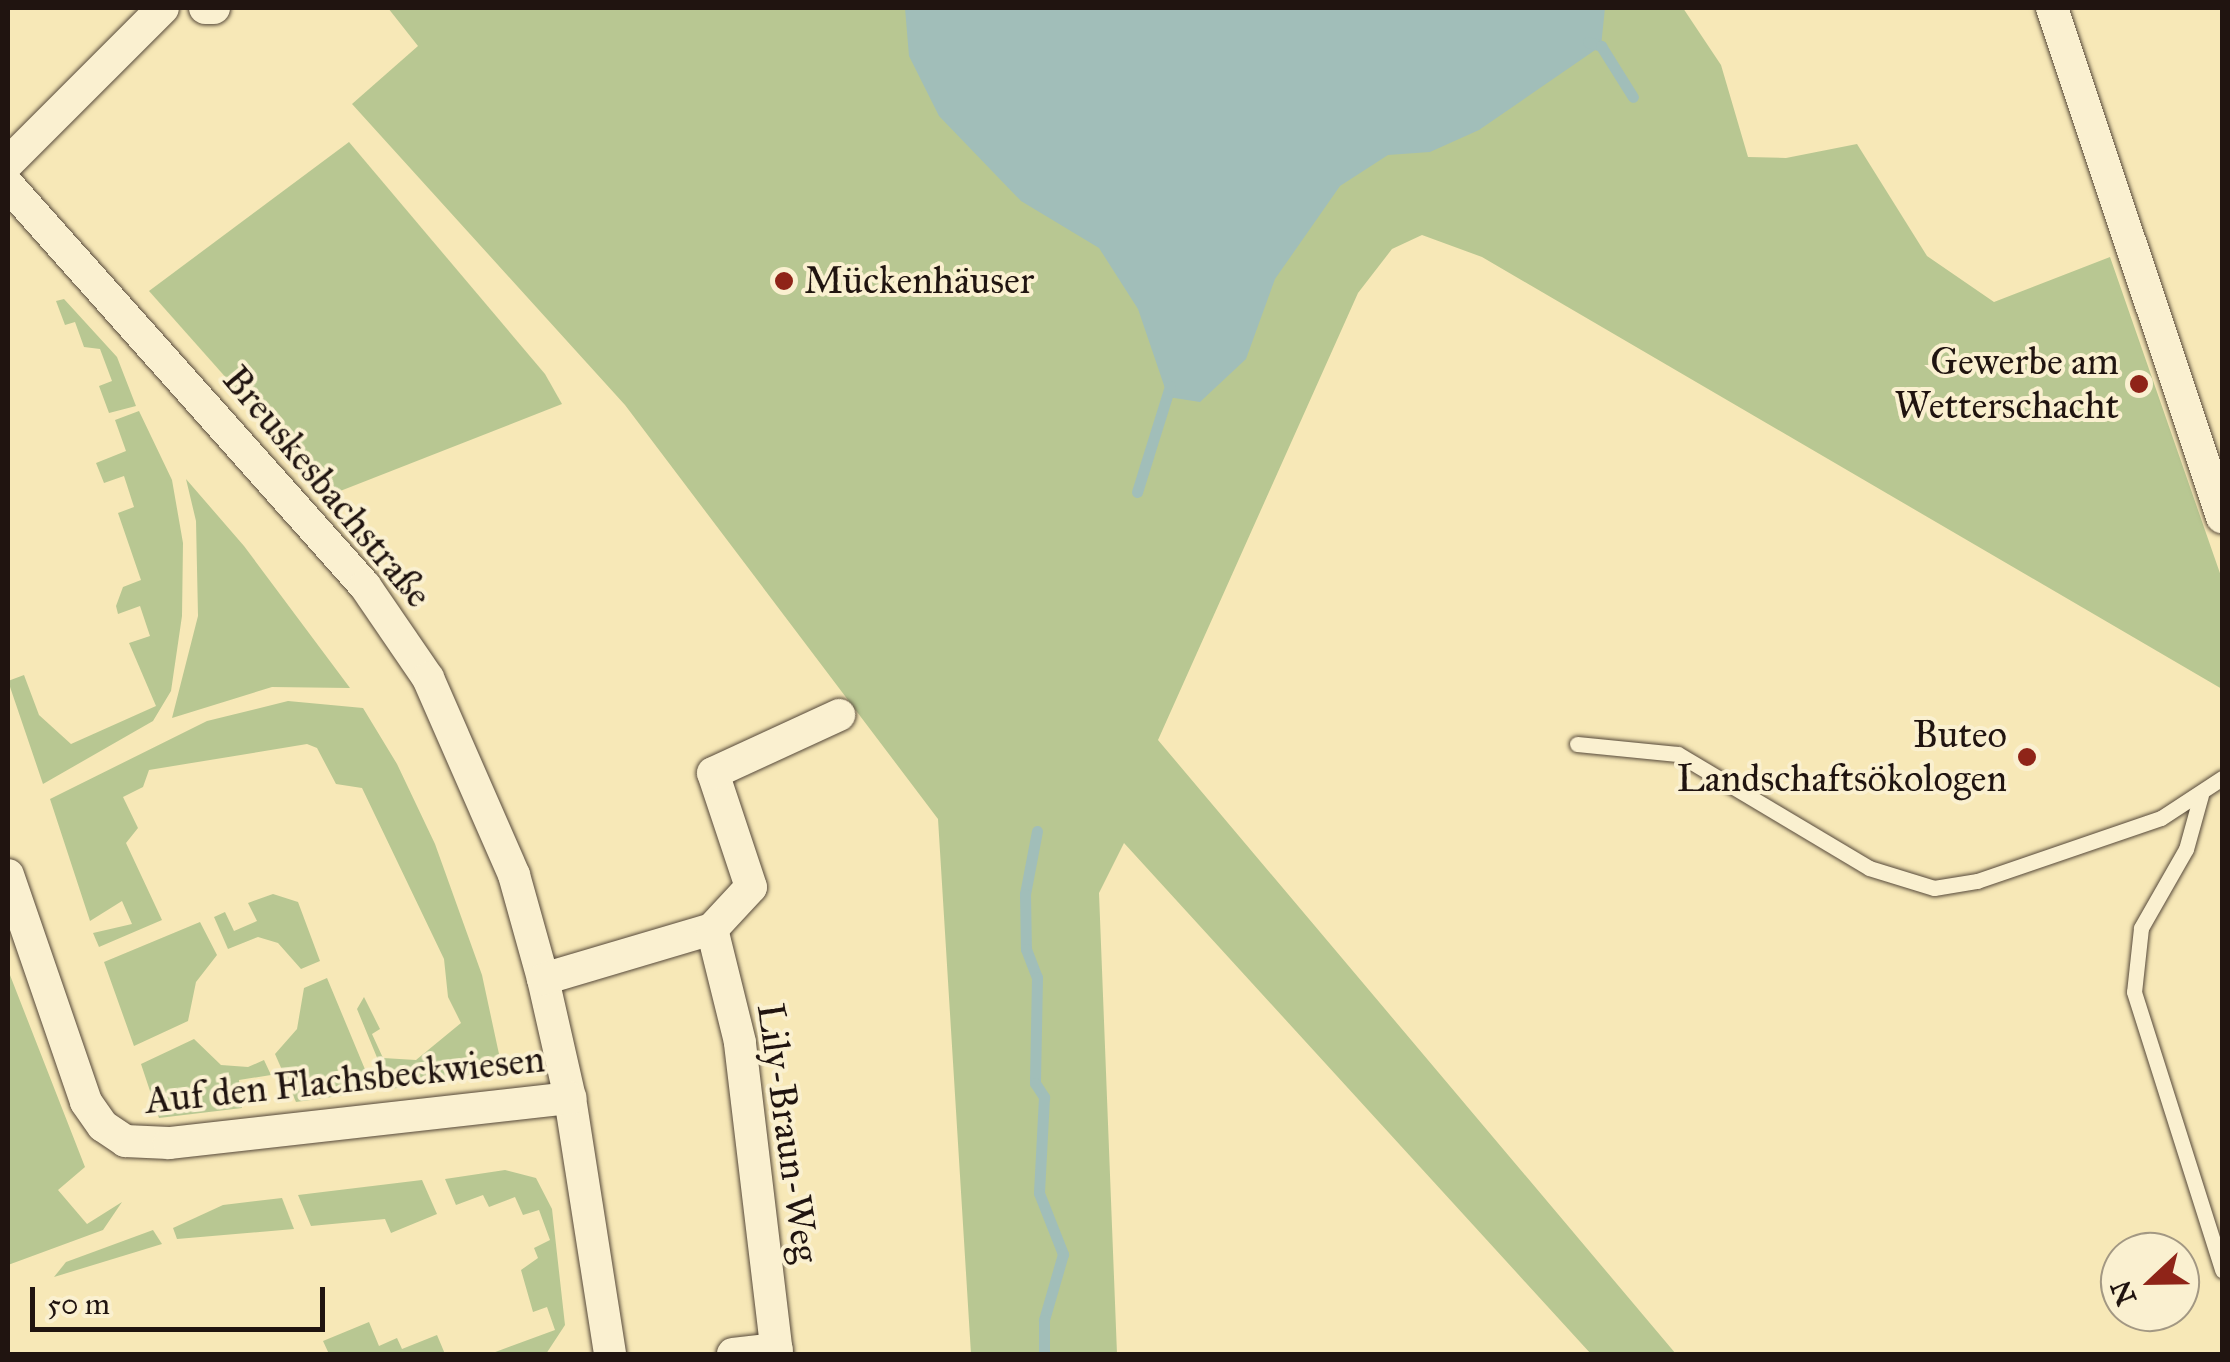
<!DOCTYPE html>
<html>
<head>
<meta charset="utf-8">
<style>
	body { margin:0 }
	#map { position:relative; width:2230px; height:1362px; overflow:hidden; background:#f7e8b7; font-family:"IM FELL Great Primer",serif }
	div>[style] { position:absolute }
	.green>* { inset:0; background:#b8c792 }
	.water>* { inset:0; background:#a1beb9 }
	.stream>* { height:11px; margin:-5.5px; padding:0 5.5px; transform-origin:5.5px; border-radius:5.5px; background:#a1beb9 }
	.roads { filter:drop-shadow(0 0 2px #56493a) drop-shadow(0 0 2px #56493a) }
	.lane>* { height:15px; margin:-7.5px; padding:0 7.5px; transform-origin:7.5px; border-radius:7.5px; background:#faf0d0 }
	.street>* { height:32px; margin:-16px; padding:0 16px; transform-origin:16px; border-radius:16px; background:#faf0d0 }
	.dots>* { width:28px; height:28px; translate:-50% -50%; box-sizing:border-box; border:5px solid #faf0d0; border-radius:50% }
	span { translate:-50% -50%; white-space:nowrap; text-align:center; line-height:1.15; -webkit-text-stroke:8px #faf0d0; paint-order:stroke }
	.poi-label { font-size:38px; color:#201410 }
	.left { translate:0 -50%; text-align:left }
	.right { translate:-100% -50%; text-align:right }
	.street-label { font-size:38px; color:#201410 }
	.frame { position:absolute; inset:0; border:10px solid #201410; pointer-events:none }
	.north { position:absolute; left:2100px; top:1232px; width:100px; height:100px; box-sizing:border-box; background:#faf0d0; border:2px solid #a39883; border-radius:50%; rotate:248deg; font-size:28px; font-weight:700; line-height:40px; text-align:center; color:#201410 }
	.north::after { content:''; display:block; margin:auto; width:35px; height:45px; background:#8f2418; clip-path:polygon(50% 0,100% 100%,50% 72%,0 100%) }
	.scale { position:absolute; left:30px; top:1287px; width:295px; height:45px; box-sizing:border-box; border:5px solid #201410; border-top:0; padding-left:12px; font-size:30px; line-height:35px; white-space:nowrap; color:#201410; -webkit-text-stroke:8px #faf0d0; paint-order:stroke }
</style>
</head>
<body>
<div id="map">
	<div class="green">
		<i style="clip-path:polygon(388px 8px,1683px 8px,1721px 65px,1748px 157px,1786px 158px,1857px 144px,1927px 256px,1994px 302px,2110px 257px,2222px 579px,2222px 689px,1482px 257px,1422px 235px,1392px 249px,1358px 293px,1158px 740px,1676px 1354px,1591px 1354px,1124px 843px,1099px 893px,1117px 1354px,971px 1354px,938px 819px,625px 405px,352px 104px,418px 46px)"></i>
		<i style="clip-path:polygon(349px 142px,545px 374px,562px 404px,330px 495px,149px 291px)"></i>
		<i style="clip-path:polygon(64px 299px,117px 357px,136px 406px,109px 413px,99px 386px,112px 381px,100px 349px,84px 347px,75px 322px,65px 325px,56px 301px)"></i>
		<i style="clip-path:polygon(139px 411px,172px 480px,183px 543px,182px 616px,171px 691px,153px 721px,43px 784px,8px 681px,24px 675px,39px 715px,71px 744px,156px 706px,129px 643px,150px 636px,140px 606px,118px 614px,116px 606px,123px 587px,141px 580px,118px 513px,134px 507px,124px 476px,104px 483px,96px 463px,126px 451px,115px 420px)"></i>
		<i style="clip-path:polygon(186px 479px,244px 546px,350px 688px,272px 687px,172px 718px,198px 616px,196px 521px)"></i>
		<i style="clip-path:polygon(288px 701px,363px 708px,397px 764px,435px 844px,482px 975px,499px 1054px,484px 1076px,390px 1089px,357px 1009px,364px 997px,380px 1029px,372px 1034px,383px 1058px,416px 1060px,461px 1023px,448px 997px,444px 959px,362px 788px,336px 784px,317px 748px,307px 744px,149px 770px,143px 787px,123px 797px,138px 828px,126px 843px,162px 920px,99px 947px,93px 933px,132px 924px,122px 901px,90px 921px,50px 799px,207px 721px)"></i>
		<i style="clip-path:polygon(273px 894px,298px 902px,320px 961px,301px 969px,278px 943px,258px 937px,228px 949px,214px 917px,225px 912px,234px 931px,257px 921px,248px 903px)"></i>
		<i style="clip-path:polygon(200px 922px,217px 955px,196px 982px,188px 1021px,134px 1046px,104px 962px)"></i>
		<i style="clip-path:polygon(8px 970px,85px 1167px,58px 1190px,87px 1224px,122px 1202px,103px 1230px,8px 1265px)"></i>
		<i style="clip-path:polygon(327px 978px,374px 1091px,296px 1102px,275px 1054px,297px 1029px,304px 988px)"></i>
		<i style="clip-path:polygon(194px 1039px,221px 1065px,248px 1067px,264px 1060px,271px 1075px,239px 1080px,242px 1108px,159px 1118px,141px 1064px)"></i>
		<i style="clip-path:polygon(505px 1170px,536px 1178px,552px 1209px,565px 1325px,546px 1354px,490px 1354px,555px 1330px,547px 1307px,533px 1312px,521px 1270px,538px 1258px,534px 1248px,550px 1240px,539px 1210px,523px 1215px,515px 1197px,489px 1207px,483px 1195px,456px 1205px,445px 1179px)"></i>
		<i style="clip-path:polygon(422px 1180px,437px 1214px,391px 1233px,385px 1219px,311px 1226px,298px 1195px)"></i>
		<i style="clip-path:polygon(282px 1198px,294px 1229px,177px 1239px,173px 1228px,223px 1205px)"></i>
		<i style="clip-path:polygon(153px 1230px,162px 1244px,54px 1277px,66px 1262px)"></i>
		<i style="clip-path:polygon(369px 1322px,379px 1346px,397px 1338px,402px 1349px,437px 1335px,445px 1354px,329px 1354px,323px 1341px)"></i>
	</div>
	<div class="water">
		<i style="clip-path:polygon(905px 8px,1605px 8px,1601px 46px,1479px 130px,1430px 152px,1388px 155px,1340px 186px,1275px 279px,1246px 359px,1200px 402px,1168px 397px,1138px 309px,1099px 248px,1021px 201px,939px 116px,909px 56px)"></i>
	</div>
	<div class="stream">
		<i style="left:1588px;top:42px;width:14px;rotate:17deg"></i>
		<i style="left:1601px;top:46px;width:60px;rotate:57.9deg"></i>
		<i style="left:1137px;top:492px;width:111px;rotate:-72.7deg"></i>
		<i style="left:1037px;top:831px;width:64px;rotate:100.8deg"></i>
		<i style="left:1025px;top:894px;width:55px;rotate:89deg"></i>
		<i style="left:1026px;top:949px;width:30px;rotate:69deg"></i>
		<i style="left:1037px;top:977px;width:106px;rotate:91.1deg"></i>
		<i style="left:1035px;top:1083px;width:17px;rotate:57deg"></i>
		<i style="left:1044px;top:1097px;width:96px;rotate:93deg"></i>
		<i style="left:1039px;top:1193px;width:66px;rotate:68.5deg"></i>
		<i style="left:1063px;top:1254px;width:69px;rotate:106.1deg"></i>
		<i style="left:1044px;top:1320px;width:34px;rotate:90deg"></i>
	</div>
	<div class="roads">
		<div class="lane">
			<i style="left:1577px;top:744px;width:101px;rotate:5.7deg"></i>
			<i style="left:1678px;top:754px;width:222px;rotate:30.8deg"></i>
			<i style="left:1869px;top:868px;width:68px;rotate:17.1deg"></i>
			<i style="left:1934px;top:888px;width:44px;rotate:-9.2deg"></i>
			<i style="left:1977px;top:881px;width:194px;rotate:-18.9deg"></i>
			<i style="left:2161px;top:818px;width:73px;rotate:-33.3deg"></i>
			<i style="left:2201px;top:795px;width:56px;rotate:105.5deg"></i>
			<i style="left:2186px;top:849px;width:91px;rotate:119.7deg"></i>
			<i style="left:2141px;top:928px;width:64px;rotate:96.2deg"></i>
			<i style="left:2134px;top:992px;width:292px;rotate:72.4deg"></i>
		</div>
		<div class="street">
			<i style="left:205px;top:8px;width:9px"></i>
			<i style="left:2052px;top:8px;width:537px;rotate:71.53deg"></i>
			<i style="left:8px;top:163px;width:219px;rotate:-45deg"></i>
			<i style="left:8px;top:185px;width:537px;rotate:48.32deg"></i>
			<i style="left:365px;top:586px;width:112px;rotate:55.6deg"></i>
			<i style="left:428px;top:678px;width:215px;rotate:66.4deg"></i>
			<i style="left:514px;top:875px;width:108px;rotate:74.4deg"></i>
			<i style="left:543px;top:979px;width:122px;rotate:77.2deg"></i>
			<i style="left:570px;top:1098px;width:259px;rotate:81.1deg"></i>
			<i style="left:8px;top:875px;width:240px;rotate:71deg"></i>
			<i style="left:86px;top:1102px;width:29px;rotate:55deg"></i>
			<i style="left:103px;top:1126px;width:27px;rotate:34deg"></i>
			<i style="left:125px;top:1141px;width:44px;rotate:2.6deg"></i>
			<i style="left:169px;top:1143px;width:404px;rotate:-6.4deg"></i>
			<i style="left:543px;top:979px;width:176px;rotate:-16.5deg"></i>
			<i style="left:733px;top:1354px;width:44px;rotate:-6.5deg"></i>
			<i style="left:777px;top:1354px;width:314px;rotate:-96.8deg"></i>
			<i style="left:740px;top:1042px;width:116px;rotate:-103.9deg"></i>
			<i style="left:712px;top:929px;width:57px;rotate:-47.1deg"></i>
			<i style="left:751px;top:887px;width:120px;rotate:-108.4deg"></i>
			<i style="left:713px;top:773px;width:139px;rotate:-24.7deg"></i>
		</div>
	</div>
	<div class="dots">
		<i style="left:784px;top:281px;background:#8f2418"></i>
		<i style="left:2139px;top:384px;background:#8f2418"></i>
		<i style="left:2027px;top:757px;background:#8f2418"></i>
	</div>
	<div class="poi-label">
		<span class="left" style="left:804px;top:281px">Mückenhäuser</span>
		<span class="right" style="left:2119px;top:384px">Gewerbe am<br>Wetterschacht</span>
		<span class="right" style="left:2007px;top:757px">Buteo<br>Landschaftsökologen</span>
	</div>
	<div class="street-label">
		<span style="left:327px;top:487px;rotate:50deg">Breuskesbachstraße</span>
		<span style="left:345px;top:1080px;rotate:-6deg">Auf den Flachsbeckwiesen</span>
		<span style="left:788px;top:1133px;rotate:82deg">Lily-Braun-Weg</span>
	</div>
	<div class="frame"></div>
	<div class="north">N</div>
	<div class="scale">50 m</div>
</div>
</body>
</html>
